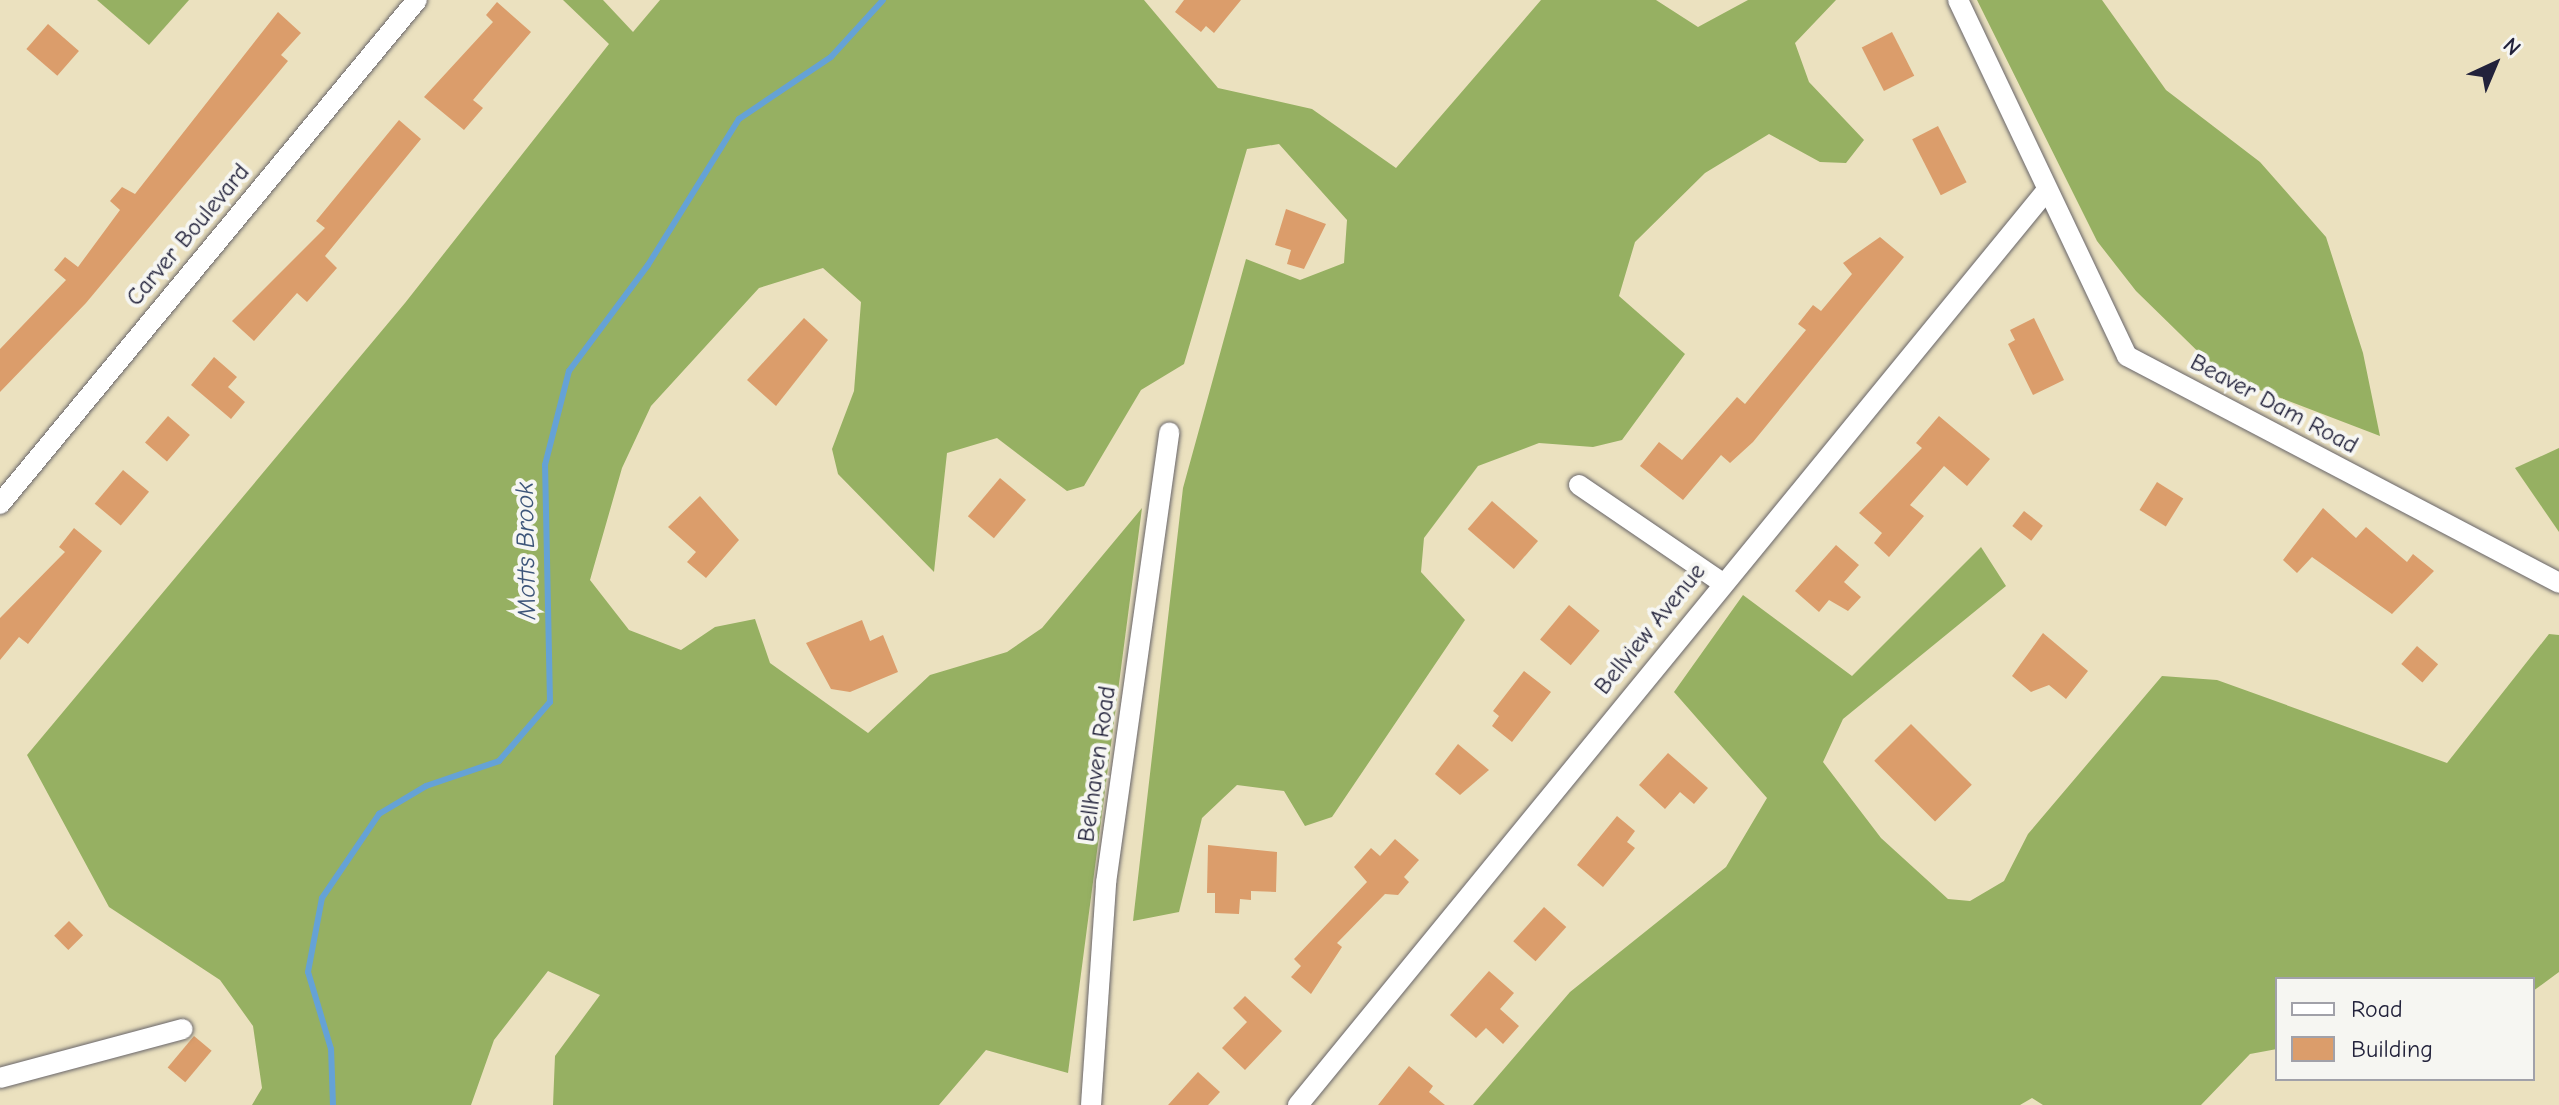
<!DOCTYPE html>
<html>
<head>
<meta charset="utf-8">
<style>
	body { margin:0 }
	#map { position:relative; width:2559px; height:1105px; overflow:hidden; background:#ebe1bf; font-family:"Comic Neue",sans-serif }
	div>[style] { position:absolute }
	.forest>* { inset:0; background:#96b062 }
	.stream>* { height:6px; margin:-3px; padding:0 3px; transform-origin:3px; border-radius:3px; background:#65a2d6 }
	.building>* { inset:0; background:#db9d6b; transform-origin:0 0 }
	.roads { filter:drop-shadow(0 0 2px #686569) drop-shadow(0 0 2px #686569) }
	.minor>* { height:20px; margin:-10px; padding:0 10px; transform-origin:10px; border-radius:10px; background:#fff }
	span { translate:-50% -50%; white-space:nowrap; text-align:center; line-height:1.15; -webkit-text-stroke:8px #f6f6f2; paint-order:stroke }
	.street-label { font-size:24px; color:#22223b }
	.water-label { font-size:26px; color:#3d5579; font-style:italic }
	.legend { position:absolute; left:2275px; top:977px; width:260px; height:104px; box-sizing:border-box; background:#f6f6f2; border:2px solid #a1a1a9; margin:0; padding:10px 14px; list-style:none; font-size:24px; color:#22223b }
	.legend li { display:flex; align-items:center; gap:16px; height:40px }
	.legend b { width:40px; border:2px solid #a1a1a9 }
	.north { position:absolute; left:2455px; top:24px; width:80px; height:80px; -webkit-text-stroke:6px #f6f6f2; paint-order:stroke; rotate:44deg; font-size:22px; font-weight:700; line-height:32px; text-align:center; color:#22223b }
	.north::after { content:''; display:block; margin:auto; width:28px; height:36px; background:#22223b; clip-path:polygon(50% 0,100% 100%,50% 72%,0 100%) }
</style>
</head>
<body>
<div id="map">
	<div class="forest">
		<i style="clip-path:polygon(97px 0,189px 0,149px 45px)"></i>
		<i style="clip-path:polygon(563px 0,603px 0,633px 32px,660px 0,1144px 0,1218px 88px,1312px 109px,1396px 168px,1541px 0,1656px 0,1698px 27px,1748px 0,1836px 0,1795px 43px,1809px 82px,1864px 140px,1846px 163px,1820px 162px,1769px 134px,1705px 173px,1635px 242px,1619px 296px,1685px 354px,1622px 440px,1593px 447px,1539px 443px,1478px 466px,1424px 538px,1421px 572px,1465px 620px,1332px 817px,1305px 826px,1284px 791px,1237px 785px,1202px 818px,1179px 912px,1133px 921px,1183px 488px,1246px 259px,1300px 280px,1344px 263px,1347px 220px,1279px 144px,1247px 149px,1184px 364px,1141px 390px,1084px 486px,1067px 491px,997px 438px,947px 453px,934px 572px,838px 474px,832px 449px,854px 391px,861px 302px,823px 268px,759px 288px,651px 406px,622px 468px,590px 580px,629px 630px,681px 650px,715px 627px,755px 619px,770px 663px,868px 733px,930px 675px,1007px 652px,1042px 628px,1142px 508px,1068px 1073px,986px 1050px,939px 1105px,553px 1105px,555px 1056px,600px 995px,548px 971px,494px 1040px,471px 1105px,252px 1105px,262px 1088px,253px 1026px,220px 980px,109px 907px,27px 755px,405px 303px,609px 44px)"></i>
		<i style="clip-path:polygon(1977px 0,2102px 0,2166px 90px,2260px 162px,2326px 237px,2363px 353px,2380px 436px,2223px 376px,2136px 291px,2097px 241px)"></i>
		<i style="clip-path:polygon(2559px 448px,2559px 532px,2515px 468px)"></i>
		<i style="clip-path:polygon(1981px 547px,2006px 586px,1843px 719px,1823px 762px,1881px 838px,1948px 899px,1970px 901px,2004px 881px,2028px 834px,2162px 676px,2217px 680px,2447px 763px,2549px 634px,2559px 635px,2559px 972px,2533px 991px,2533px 979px,2277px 979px,2277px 1049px,2250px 1054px,2201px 1105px,2043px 1105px,2032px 1098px,2020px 1105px,1473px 1105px,1570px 992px,1726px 867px,1767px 798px,1674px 692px,1743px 595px,1852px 676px)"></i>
	</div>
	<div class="stream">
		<i style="left:333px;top:1105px;width:56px;rotate:-92deg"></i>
		<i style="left:331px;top:1049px;width:80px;rotate:-106.6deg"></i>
		<i style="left:308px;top:972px;width:75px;rotate:-79.3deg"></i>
		<i style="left:322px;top:898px;width:102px;rotate:-55.8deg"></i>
		<i style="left:379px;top:814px;width:55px;rotate:-30.8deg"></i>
		<i style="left:426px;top:786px;width:77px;rotate:-18.9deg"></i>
		<i style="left:499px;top:761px;width:78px;rotate:-49.2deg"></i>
		<i style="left:550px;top:702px;width:237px;rotate:-91.2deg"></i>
		<i style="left:545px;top:465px;width:97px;rotate:-75.7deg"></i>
		<i style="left:569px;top:371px;width:132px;rotate:-53.3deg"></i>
		<i style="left:648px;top:265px;width:172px;rotate:-58.1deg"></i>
		<i style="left:739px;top:119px;width:111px;rotate:-34deg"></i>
		<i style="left:831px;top:57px;width:77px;rotate:-47.6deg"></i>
	</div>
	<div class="building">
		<i style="clip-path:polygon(1184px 0,1241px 0,1214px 33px,1206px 26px,1201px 32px,1175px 12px)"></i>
		<i style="clip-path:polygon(497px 2px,531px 32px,473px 100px,483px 108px,464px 130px,424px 97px,493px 22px,486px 15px)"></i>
		<i style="clip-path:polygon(278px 12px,301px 33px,281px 55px,288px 61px,86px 303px,0 392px,0 349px,66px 280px,54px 270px,65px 257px,78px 267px,120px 210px,110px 201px,122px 187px,135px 194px)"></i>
		<i style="left:48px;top:24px;width:41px;height:33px;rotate:41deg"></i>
		<i style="left:1892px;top:32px;width:49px;height:34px;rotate:63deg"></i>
		<i style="clip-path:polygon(399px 120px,421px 139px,325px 256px,337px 268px,307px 302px,297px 293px,254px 341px,232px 321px,325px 228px,316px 221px)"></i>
		<i style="left:1938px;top:126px;width:63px;height:29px;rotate:63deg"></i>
		<i style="clip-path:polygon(1286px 209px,1326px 224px,1304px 269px,1287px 264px,1291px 250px,1275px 245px)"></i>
		<i style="clip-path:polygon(1880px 237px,1904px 257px,1753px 442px,1730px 463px,1721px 455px,1683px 500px,1640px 466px,1659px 442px,1682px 460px,1737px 397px,1745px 404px,1806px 330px,1798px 324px,1813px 305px,1821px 311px,1852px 274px,1843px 263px)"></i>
		<i style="clip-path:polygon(804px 318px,828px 340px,776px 406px,747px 380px)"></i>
		<i style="clip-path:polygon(2034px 318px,2064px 380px,2033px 395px,2008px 344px,2015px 340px,2010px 330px)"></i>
		<i style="clip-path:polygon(214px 357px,237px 377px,228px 387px,245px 402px,231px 419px,191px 385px)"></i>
		<i style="left:168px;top:416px;width:29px;height:35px;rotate:41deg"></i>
		<i style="clip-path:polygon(1939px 416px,1990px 459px,1967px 486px,1944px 466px,1910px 505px,1924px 516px,1889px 557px,1874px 543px,1882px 533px,1859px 513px,1922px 448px,1916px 443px)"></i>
		<i style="left:123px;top:470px;width:34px;height:44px;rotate:40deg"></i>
		<i style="left:1000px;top:478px;width:34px;height:50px;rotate:40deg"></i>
		<i style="left:2157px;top:482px;width:31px;height:33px;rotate:32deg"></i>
		<i style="clip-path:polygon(700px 496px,739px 540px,706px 578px,687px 562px,696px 552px,668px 527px)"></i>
		<i style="left:1492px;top:501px;width:61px;height:37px;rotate:41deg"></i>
		<i style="clip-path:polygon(2323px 508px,2356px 538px,2366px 527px,2407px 562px,2413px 554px,2434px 571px,2392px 614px,2312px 557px,2297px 573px,2283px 560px)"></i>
		<i style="left:2024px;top:511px;width:24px;height:19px;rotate:38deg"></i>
		<i style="clip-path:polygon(74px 528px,102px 551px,28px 644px,19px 637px,0 660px,0 618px,65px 552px,59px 547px)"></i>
		<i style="clip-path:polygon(1836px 545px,1859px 565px,1844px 582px,1861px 597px,1848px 611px,1829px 600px,1819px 612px,1795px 591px)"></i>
		<i style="left:1569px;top:605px;width:40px;height:45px;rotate:40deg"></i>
		<i style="clip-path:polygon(862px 620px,870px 641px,883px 635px,898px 672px,850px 692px,831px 689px,806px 643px)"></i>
		<i style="clip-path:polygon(2043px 633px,2088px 671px,2066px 699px,2049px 685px,2031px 692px,2012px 676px)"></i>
		<i style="left:2417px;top:646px;width:28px;height:24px;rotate:41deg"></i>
		<i style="clip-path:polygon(1524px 671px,1551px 692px,1512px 742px,1492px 726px,1499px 716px,1493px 711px)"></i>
		<i style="left:1911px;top:724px;width:86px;height:52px;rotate:45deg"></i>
		<i style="clip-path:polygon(1458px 744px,1489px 770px,1460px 795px,1435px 774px)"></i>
		<i style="clip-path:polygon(1668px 753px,1708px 788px,1694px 804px,1680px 792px,1665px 809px,1639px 785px)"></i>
		<i style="clip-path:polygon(1617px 816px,1635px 831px,1627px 842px,1635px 848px,1603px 887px,1577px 865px)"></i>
		<i style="clip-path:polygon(1395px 839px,1419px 860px,1404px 877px,1409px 882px,1398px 895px,1385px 894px,1337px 943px,1342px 947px,1311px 994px,1291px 977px,1301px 966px,1294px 959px,1367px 882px,1354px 867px,1371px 848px,1380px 856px)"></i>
		<i style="clip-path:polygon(1208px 845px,1277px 852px,1276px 892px,1251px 891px,1251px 900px,1240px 899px,1239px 914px,1215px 913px,1215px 893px,1207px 893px)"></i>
		<i style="left:1544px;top:907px;width:30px;height:46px;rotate:42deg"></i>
		<i style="left:69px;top:921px;width:20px;height:21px;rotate:45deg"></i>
		<i style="clip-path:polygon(1489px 971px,1514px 993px,1500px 1009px,1519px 1026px,1503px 1044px,1486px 1028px,1476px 1038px,1450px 1015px)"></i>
		<i style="clip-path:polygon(1245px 996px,1282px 1031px,1245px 1070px,1222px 1048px,1247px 1022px,1233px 1008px)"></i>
		<i style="left:194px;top:1036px;width:23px;height:41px;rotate:40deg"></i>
		<i style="clip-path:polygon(1409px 1066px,1433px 1086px,1429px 1092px,1445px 1105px,1378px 1105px)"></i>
		<i style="clip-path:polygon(1198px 1072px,1220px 1092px,1208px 1105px,1168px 1105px)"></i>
	</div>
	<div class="roads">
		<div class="minor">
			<i style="left:1958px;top:0;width:394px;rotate:64.6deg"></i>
			<i style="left:2127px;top:356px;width:488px;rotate:27.7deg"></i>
			<i style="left:1579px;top:485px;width:172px;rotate:34.3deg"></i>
			<i style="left:0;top:504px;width:654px;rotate:-50.4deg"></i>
			<i style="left:0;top:1078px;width:189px;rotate:-15deg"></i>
			<i style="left:1091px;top:1105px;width:223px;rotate:-86.1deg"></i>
			<i style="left:1106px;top:883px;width:455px;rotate:-82deg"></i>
			<i style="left:1298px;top:1105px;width:1182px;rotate:-50.7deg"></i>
		</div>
	</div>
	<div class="street-label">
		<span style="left:188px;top:235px;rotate:-50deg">Carver Boulevard</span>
		<span style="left:2274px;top:404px;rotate:28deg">Beaver Dam Road</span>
		<span style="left:1650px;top:629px;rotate:-51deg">Bellview Avenue</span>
		<span style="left:1097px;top:764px;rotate:-82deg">Bellhaven Road</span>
	</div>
	<div class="water-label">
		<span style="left:527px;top:551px;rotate:-91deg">Motts Brook</span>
	</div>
	<ul class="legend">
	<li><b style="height:10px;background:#fff"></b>Road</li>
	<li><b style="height:22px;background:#db9d6b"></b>Building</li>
	</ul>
	<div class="north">N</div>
</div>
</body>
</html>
